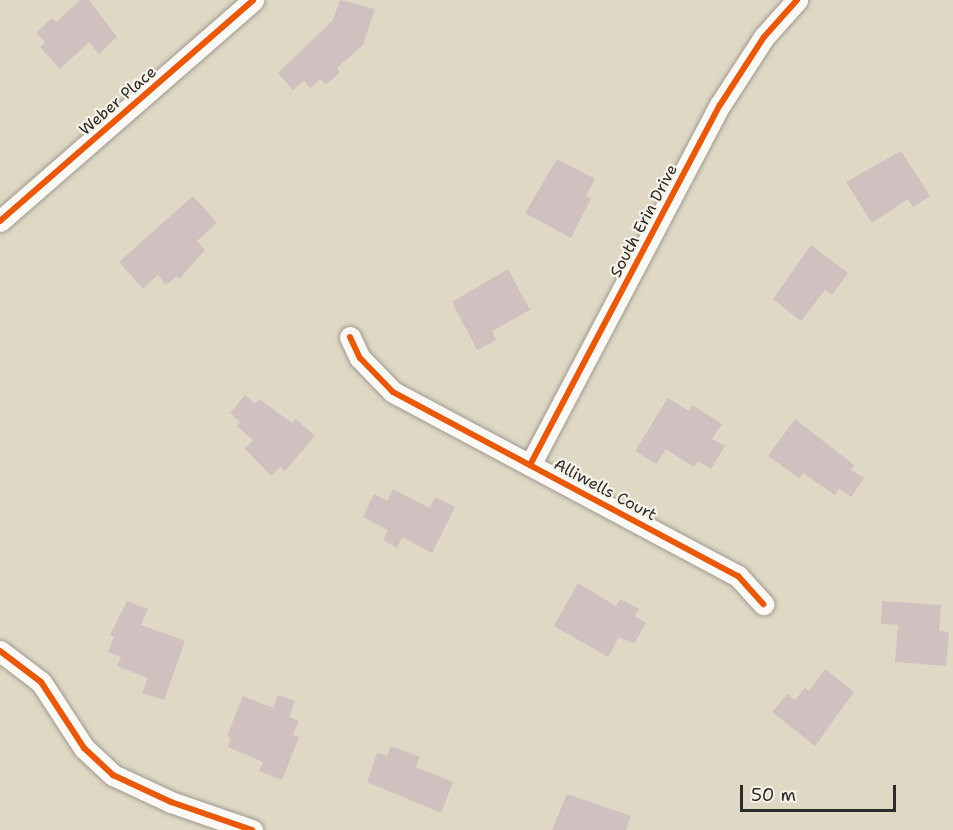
<!DOCTYPE html>
<html>
<head>
<meta charset="utf-8">
<style>
	body { margin:0 }
	#map { position:relative; width:953px; height:830px; overflow:hidden; background:#dfd8c5; font-family:"Shantell Sans",sans-serif }
	div>[style] { position:absolute }
	.building>* { inset:0; background:#d0c1c0 }
	.roads { filter:drop-shadow(0 0 2px #9e9a8f) drop-shadow(0 0 2px #9e9a8f) }
	.minor>* { height:21px; margin:-10.5px; padding:0 10.5px; transform-origin:10.5px; border-radius:10.5px; background:#faf9f6 }
	.cycleway>* { height:6px; margin:-3px; padding:0 3px; transform-origin:3px; border-radius:3px; background:#e8590c }
	span { translate:-50% -50%; white-space:nowrap; text-align:center; line-height:1.15; -webkit-text-stroke:4.5px #f7f3e8; paint-order:stroke }
	.street-label { font-size:16px; color:#2b2b2b }
	.scale { position:absolute; left:740px; top:785px; width:156px; height:27px; box-sizing:border-box; border:3px solid #2b2b2b; border-top:0; padding-left:8px; font-size:18px; line-height:21px; white-space:nowrap; color:#2b2b2b; -webkit-text-stroke:4px #f7f3e8; paint-order:stroke }
</style>
</head>
<body>
<div id="map">
	<div class="building">
		<i style="clip-path:polygon(80px 0,89px 0,117px 37px,99px 54px,89px 42px,60px 69px,40px 47px,45px 42px,36px 33px,52px 18px,56px 22px)"></i>
		<i style="clip-path:polygon(340px 0,375px 9px,363px 45px,337px 68px,340px 72px,326px 85px,321px 79px,310px 88px,304px 81px,293px 90px,278px 73px,333px 20px)"></i>
		<i style="clip-path:polygon(901px 151px,930px 196px,913px 207px,908px 199px,872px 223px,846px 182px)"></i>
		<i style="clip-path:polygon(557px 159px,595px 179px,586px 196px,591px 199px,571px 238px,525px 213px)"></i>
		<i style="clip-path:polygon(193px 196px,217px 223px,197px 241px,205px 250px,179px 279px,177px 276px,166px 285px,158px 275px,143px 289px,119px 262px)"></i>
		<i style="clip-path:polygon(811px 245px,848px 273px,832px 295px,825px 290px,801px 321px,773px 299px)"></i>
		<i style="clip-path:polygon(508px 269px,530px 310px,492px 331px,496px 340px,477px 350px,452px 302px)"></i>
		<i style="clip-path:polygon(245px 395px,255px 404px,259px 399px,292px 423px,296px 419px,315px 436px,285px 471px,280px 467px,271px 476px,245px 449px,253px 440px,237px 426px,240px 422px,230px 413px)"></i>
		<i style="clip-path:polygon(668px 398px,689px 411px,692px 405px,722px 424px,712px 439px,725px 446px,711px 469px,698px 461px,694px 467px,666px 449px,656px 464px,635px 451px)"></i>
		<i style="clip-path:polygon(795px 419px,854px 465px,851px 470px,864px 478px,851px 497px,839px 489px,835px 495px,803px 473px,799px 478px,768px 456px)"></i>
		<i style="clip-path:polygon(393px 489px,430px 508px,435px 497px,455px 507px,432px 553px,402px 537px,397px 548px,383px 540px,388px 530px,363px 517px,374px 494px,387px 501px)"></i>
		<i style="clip-path:polygon(578px 583px,616px 606px,620px 599px,639px 609px,634px 616px,646px 623px,634px 644px,619px 637px,608px 657px,554px 626px)"></i>
		<i style="clip-path:polygon(127px 601px,148px 609px,141px 625px,185px 641px,164px 700px,142px 693px,148px 678px,117px 666px,121px 657px,108px 652px,114px 637px,110px 635px)"></i>
		<i style="clip-path:polygon(882px 601px,941px 605px,939px 631px,949px 632px,946px 666px,895px 662px,898px 625px,881px 624px)"></i>
		<i style="clip-path:polygon(825px 669px,854px 692px,815px 746px,772px 712px,787px 694px,795px 700px,805px 688px,809px 691px)"></i>
		<i style="clip-path:polygon(278px 695px,295px 701px,289px 717px,299px 721px,293px 735px,299px 737px,282px 780px,259px 771px,263px 762px,228px 747px,231px 737px,227px 736px,243px 696px,273px 708px)"></i>
		<i style="clip-path:polygon(391px 746px,420px 757px,416px 767px,453px 782px,441px 813px,367px 782px,377px 753px,387px 756px)"></i>
		<i style="clip-path:polygon(567px 794px,631px 816px,626px 830px,552px 830px)"></i>
	</div>
	<div class="roads">
		<div class="minor">
			<i style="left:0;top:221px;width:336px;rotate:-41.1deg"></i>
			<i style="left:350px;top:337px;width:23px;rotate:65deg"></i>
			<i style="left:360px;top:358px;width:47px;rotate:45.9deg"></i>
			<i style="left:393px;top:392px;width:391px;rotate:28.1deg"></i>
			<i style="left:738px;top:576px;width:38px;rotate:48deg"></i>
			<i style="left:530px;top:465px;width:407px;rotate:-62.2deg"></i>
			<i style="left:720px;top:105px;width:81px;rotate:-57.1deg"></i>
			<i style="left:764px;top:37px;width:50px;rotate:-48.3deg"></i>
			<i style="left:0;top:651px;width:51px;rotate:37.1deg"></i>
			<i style="left:41px;top:682px;width:79px;rotate:56.9deg"></i>
			<i style="left:84px;top:748px;width:40px;rotate:43deg"></i>
			<i style="left:113px;top:775px;width:64px;rotate:25deg"></i>
			<i style="left:171px;top:802px;width:86px;rotate:19.1deg"></i>
		</div>
	</div>
	<div class="cycleway">
		<i style="left:0;top:221px;width:336px;rotate:-41.1deg"></i>
		<i style="left:350px;top:337px;width:23px;rotate:65deg"></i>
		<i style="left:360px;top:358px;width:47px;rotate:45.9deg"></i>
		<i style="left:393px;top:392px;width:391px;rotate:28.1deg"></i>
		<i style="left:738px;top:576px;width:38px;rotate:48deg"></i>
		<i style="left:530px;top:465px;width:407px;rotate:-62.2deg"></i>
		<i style="left:720px;top:105px;width:81px;rotate:-57.1deg"></i>
		<i style="left:764px;top:37px;width:50px;rotate:-48.3deg"></i>
		<i style="left:0;top:651px;width:51px;rotate:37.1deg"></i>
		<i style="left:41px;top:682px;width:79px;rotate:56.9deg"></i>
		<i style="left:84px;top:748px;width:40px;rotate:43deg"></i>
		<i style="left:113px;top:775px;width:64px;rotate:25deg"></i>
		<i style="left:171px;top:802px;width:86px;rotate:19.1deg"></i>
	</div>
	<div class="street-label">
		<span style="left:118px;top:101px;rotate:-41deg">Weber Place</span>
		<span style="left:644px;top:221px;rotate:-62deg">South Erin Drive</span>
		<span style="left:605px;top:490px;rotate:28deg">Alliwells Court</span>
	</div>
	<div class="scale">50 m</div>
</div>
</body>
</html>
